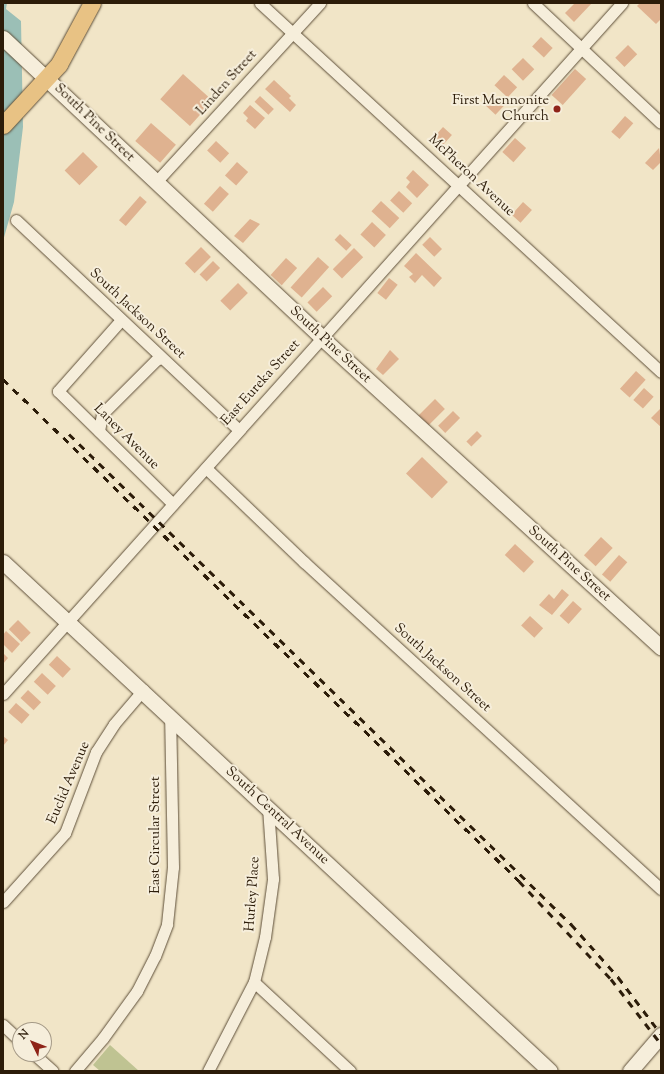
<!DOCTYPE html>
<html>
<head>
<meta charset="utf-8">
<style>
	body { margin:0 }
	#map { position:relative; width:664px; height:1074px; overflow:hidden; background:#f1e5c7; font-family:"Sorts Mill Goudy",serif }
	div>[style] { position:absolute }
	.green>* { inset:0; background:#bfc392 }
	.water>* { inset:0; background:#9bbfb6 }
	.building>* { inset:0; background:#dfb290; transform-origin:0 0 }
	.roads { filter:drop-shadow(0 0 1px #5d4e38) drop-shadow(0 0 1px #5d4e38) }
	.street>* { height:11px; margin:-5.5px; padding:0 5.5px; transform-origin:5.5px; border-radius:5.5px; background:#f6eedb }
	.secondary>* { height:15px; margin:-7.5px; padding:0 7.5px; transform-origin:7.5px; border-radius:7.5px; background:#f6eedb }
	.primary>* { height:17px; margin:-8.5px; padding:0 8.5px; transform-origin:8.5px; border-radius:8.5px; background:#e8c284 }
	.rail>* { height:3px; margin-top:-1.5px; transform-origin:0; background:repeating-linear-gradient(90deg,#2c1c09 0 7px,transparent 0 14px) }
	.dots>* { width:11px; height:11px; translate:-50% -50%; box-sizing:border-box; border:2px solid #f6eedb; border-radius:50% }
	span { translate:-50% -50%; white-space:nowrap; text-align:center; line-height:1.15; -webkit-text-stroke:4px #f6eedb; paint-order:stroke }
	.street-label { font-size:14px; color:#2c1c09 }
	.poi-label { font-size:14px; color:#2c1c09 }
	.right { translate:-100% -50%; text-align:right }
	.frame { position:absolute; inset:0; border:4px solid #2c1c09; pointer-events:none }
	.north { position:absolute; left:12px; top:1022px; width:40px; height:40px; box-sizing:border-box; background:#f6eedb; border:1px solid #a59a87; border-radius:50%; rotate:313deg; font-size:11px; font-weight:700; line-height:16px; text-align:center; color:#2c1c09 }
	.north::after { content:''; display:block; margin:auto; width:14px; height:18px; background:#8f2418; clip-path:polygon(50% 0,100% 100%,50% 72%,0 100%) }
</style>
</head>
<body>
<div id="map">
	<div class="green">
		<i style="clip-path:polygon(110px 1045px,139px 1071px,100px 1071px,93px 1065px)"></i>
	</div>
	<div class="water">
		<i style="clip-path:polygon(3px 3px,7px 3px,6px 9px,21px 21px,23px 127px,14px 202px,3px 241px)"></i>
	</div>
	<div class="building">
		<i style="clip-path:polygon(575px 3px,592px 3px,574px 22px,565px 13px)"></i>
		<i style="clip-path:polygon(640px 3px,661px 3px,661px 19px,656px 24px,637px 6px)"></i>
		<i style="left:541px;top:37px;width:16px;height:13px;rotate:43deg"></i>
		<i style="left:628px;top:45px;width:13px;height:18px;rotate:45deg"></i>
		<i style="left:523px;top:58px;width:16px;height:16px;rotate:45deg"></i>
		<i style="left:575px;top:69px;width:15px;height:35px;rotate:42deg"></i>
		<i style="left:183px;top:74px;width:40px;height:34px;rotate:42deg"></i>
		<i style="left:504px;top:75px;width:18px;height:14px;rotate:43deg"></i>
		<i style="clip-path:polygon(274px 80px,291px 96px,289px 98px,296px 105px,290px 112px,265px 89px)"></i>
		<i style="left:492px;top:95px;width:16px;height:12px;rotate:43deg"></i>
		<i style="left:260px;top:96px;width:19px;height:8px;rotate:43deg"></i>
		<i style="clip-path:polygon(250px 105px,265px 118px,255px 129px,246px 121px,248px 118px,243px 113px)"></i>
		<i style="left:625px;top:116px;width:11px;height:21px;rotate:41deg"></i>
		<i style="left:151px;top:123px;width:33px;height:24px;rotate:41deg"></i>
		<i style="left:443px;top:127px;width:12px;height:18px;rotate:42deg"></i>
		<i style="left:515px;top:138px;width:15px;height:19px;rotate:42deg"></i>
		<i style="left:216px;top:141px;width:18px;height:13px;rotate:43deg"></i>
		<i style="clip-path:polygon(659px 148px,661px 162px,653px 170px,645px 163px)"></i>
		<i style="left:83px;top:152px;width:21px;height:26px;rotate:45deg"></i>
		<i style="left:237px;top:162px;width:15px;height:18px;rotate:42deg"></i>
		<i style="clip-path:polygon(413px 170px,429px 185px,417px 198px,406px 187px,410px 182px,406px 178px)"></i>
		<i style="left:220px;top:186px;width:12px;height:24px;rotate:42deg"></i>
		<i style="left:399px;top:191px;width:18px;height:13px;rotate:43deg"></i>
		<i style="left:140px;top:196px;width:9px;height:32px;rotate:41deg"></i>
		<i style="left:381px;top:201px;width:25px;height:14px;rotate:43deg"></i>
		<i style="left:523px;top:202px;width:12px;height:17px;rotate:42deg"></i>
		<i style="clip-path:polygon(250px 219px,260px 224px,243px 243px,234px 236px)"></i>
		<i style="left:372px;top:222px;width:19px;height:17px;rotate:43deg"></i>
		<i style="left:340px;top:234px;width:16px;height:8px;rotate:43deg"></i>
		<i style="left:430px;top:237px;width:17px;height:11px;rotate:45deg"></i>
		<i style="left:201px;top:247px;width:14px;height:23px;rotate:45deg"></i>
		<i style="left:354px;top:248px;width:13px;height:30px;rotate:45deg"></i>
		<i style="clip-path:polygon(416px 253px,442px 278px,434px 287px,422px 275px,415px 283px,409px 277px,413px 274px,404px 266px)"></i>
		<i style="left:318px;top:257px;width:15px;height:41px;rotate:42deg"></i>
		<i style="left:286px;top:258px;width:15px;height:23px;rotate:42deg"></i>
		<i style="left:213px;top:261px;width:10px;height:19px;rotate:45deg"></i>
		<i style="left:389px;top:278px;width:11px;height:19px;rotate:38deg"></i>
		<i style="left:238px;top:283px;width:14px;height:25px;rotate:45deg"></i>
		<i style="left:323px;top:287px;width:13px;height:22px;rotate:45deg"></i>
		<i style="clip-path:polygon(390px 350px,399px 359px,383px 375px,376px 369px)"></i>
		<i style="left:636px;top:371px;width:13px;height:24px;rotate:42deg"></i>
		<i style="left:644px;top:388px;width:13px;height:16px;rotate:42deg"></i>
		<i style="left:435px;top:399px;width:14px;height:23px;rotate:45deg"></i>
		<i style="clip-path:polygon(660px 409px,661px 410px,661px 427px,651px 418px)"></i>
		<i style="left:453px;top:411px;width:10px;height:21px;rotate:45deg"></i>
		<i style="left:477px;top:431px;width:7px;height:15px;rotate:45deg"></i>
		<i style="left:422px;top:457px;width:36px;height:23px;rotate:44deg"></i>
		<i style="left:601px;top:537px;width:16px;height:25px;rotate:43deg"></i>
		<i style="left:515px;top:544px;width:26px;height:15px;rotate:43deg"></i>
		<i style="left:619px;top:555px;width:11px;height:26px;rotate:41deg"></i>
		<i style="clip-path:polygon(562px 589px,569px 595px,552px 615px,539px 605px,549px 594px,554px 599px)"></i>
		<i style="left:573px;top:601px;width:12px;height:20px;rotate:42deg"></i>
		<i style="left:530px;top:616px;width:18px;height:13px;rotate:43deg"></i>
		<i style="left:18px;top:620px;width:18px;height:13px;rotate:45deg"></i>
		<i style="clip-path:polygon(6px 631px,20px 644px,12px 653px,3px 644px,3px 635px)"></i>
		<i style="clip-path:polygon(3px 653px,8px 658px,3px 664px)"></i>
		<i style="left:57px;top:656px;width:19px;height:12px;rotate:43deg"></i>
		<i style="left:42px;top:673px;width:19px;height:12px;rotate:43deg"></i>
		<i style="left:28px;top:690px;width:18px;height:11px;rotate:43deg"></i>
		<i style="left:16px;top:703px;width:18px;height:12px;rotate:41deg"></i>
		<i style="clip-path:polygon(3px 736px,8px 740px,3px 746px)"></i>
	</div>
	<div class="roads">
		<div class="street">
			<i style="left:260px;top:3px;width:545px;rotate:42.62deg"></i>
			<i style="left:533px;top:3px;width:175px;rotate:43.2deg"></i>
			<i style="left:156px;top:182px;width:243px;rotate:-47.5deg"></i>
			<i style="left:16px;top:220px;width:306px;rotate:43.3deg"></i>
			<i style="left:121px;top:320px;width:95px;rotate:131.6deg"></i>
			<i style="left:58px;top:391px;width:161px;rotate:44.5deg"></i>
			<i style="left:99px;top:431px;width:17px;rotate:-80deg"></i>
			<i style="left:102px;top:414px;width:76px;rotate:-45deg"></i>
			<i style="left:156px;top:360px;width:5px;rotate:-22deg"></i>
			<i style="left:206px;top:468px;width:136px;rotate:43.8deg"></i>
			<i style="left:304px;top:562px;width:484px;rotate:42.5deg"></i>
			<i style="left:3px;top:694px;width:928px;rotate:-48.15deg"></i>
			<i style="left:3px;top:902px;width:93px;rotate:-48.1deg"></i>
			<i style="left:65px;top:833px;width:87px;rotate:-69.1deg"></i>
			<i style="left:96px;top:752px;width:33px;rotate:-57deg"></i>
			<i style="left:114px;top:724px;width:45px;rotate:-49.5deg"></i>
			<i style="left:254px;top:982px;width:131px;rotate:42.8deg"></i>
			<i style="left:3px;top:1025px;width:23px;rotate:43deg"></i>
			<i style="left:34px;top:1054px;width:25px;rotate:42deg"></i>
			<i style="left:75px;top:1071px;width:43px;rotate:-49.7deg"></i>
			<i style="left:103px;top:1038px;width:58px;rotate:-54.1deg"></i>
			<i style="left:137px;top:991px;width:39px;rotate:-63deg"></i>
			<i style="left:155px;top:956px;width:34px;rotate:-69deg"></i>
			<i style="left:167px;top:924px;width:57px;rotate:-84deg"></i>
			<i style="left:173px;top:867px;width:151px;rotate:-91.1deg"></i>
			<i style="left:208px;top:1071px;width:100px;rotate:-62.7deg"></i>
			<i style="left:254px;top:982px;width:46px;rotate:-76.3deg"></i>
			<i style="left:265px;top:937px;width:59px;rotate:-82.1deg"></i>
			<i style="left:273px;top:879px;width:71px;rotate:-94deg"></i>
		</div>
		<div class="secondary">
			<i style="left:3px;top:38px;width:438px;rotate:43.2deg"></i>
			<i style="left:322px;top:338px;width:459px;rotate:42.4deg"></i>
			<i style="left:3px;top:562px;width:747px;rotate:42.94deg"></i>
			<i style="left:630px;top:1071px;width:48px;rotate:-49.3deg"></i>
		</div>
		<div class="primary">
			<i style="left:3px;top:125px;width:83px;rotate:-47.4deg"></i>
			<i style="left:59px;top:64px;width:69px;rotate:-61.6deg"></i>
		</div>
	</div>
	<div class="rail">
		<i style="left:3px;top:379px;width:720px;rotate:44.21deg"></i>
		<i style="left:519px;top:881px;width:134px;rotate:46.8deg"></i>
		<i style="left:611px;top:979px;width:82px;rotate:52.4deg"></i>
		<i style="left:69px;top:434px;width:702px;rotate:44.31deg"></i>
		<i style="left:571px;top:924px;width:71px;rotate:48.4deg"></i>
		<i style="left:618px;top:977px;width:71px;rotate:53deg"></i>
	</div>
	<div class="dots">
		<i style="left:557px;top:109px;background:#8f2418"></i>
	</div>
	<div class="street-label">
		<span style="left:227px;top:83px;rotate:-48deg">Linden Street</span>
		<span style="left:94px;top:123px;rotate:44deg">South Pine Street</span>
		<span style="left:471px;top:176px;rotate:43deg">McPheron Avenue</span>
		<span style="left:137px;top:314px;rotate:43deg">South Jackson Street</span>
		<span style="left:330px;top:345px;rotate:43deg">South Pine Street</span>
		<span style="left:261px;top:383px;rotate:-48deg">East Eureka Street</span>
		<span style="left:126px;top:437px;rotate:45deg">Laney Avenue</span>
		<span style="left:569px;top:564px;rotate:42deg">South Pine Street</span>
		<span style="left:442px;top:668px;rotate:42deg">South Jackson Street</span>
		<span style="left:69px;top:783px;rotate:-67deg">Euclid Avenue</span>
		<span style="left:277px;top:816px;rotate:43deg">South Central Avenue</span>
		<span style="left:156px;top:835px;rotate:-90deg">East Circular Street</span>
		<span style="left:253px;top:894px;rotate:-86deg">Hurley Place</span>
	</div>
	<div class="poi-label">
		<span class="right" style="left:549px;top:109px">First Mennonite<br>Church</span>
	</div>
	<div class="frame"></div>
	<div class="north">N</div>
</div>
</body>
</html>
